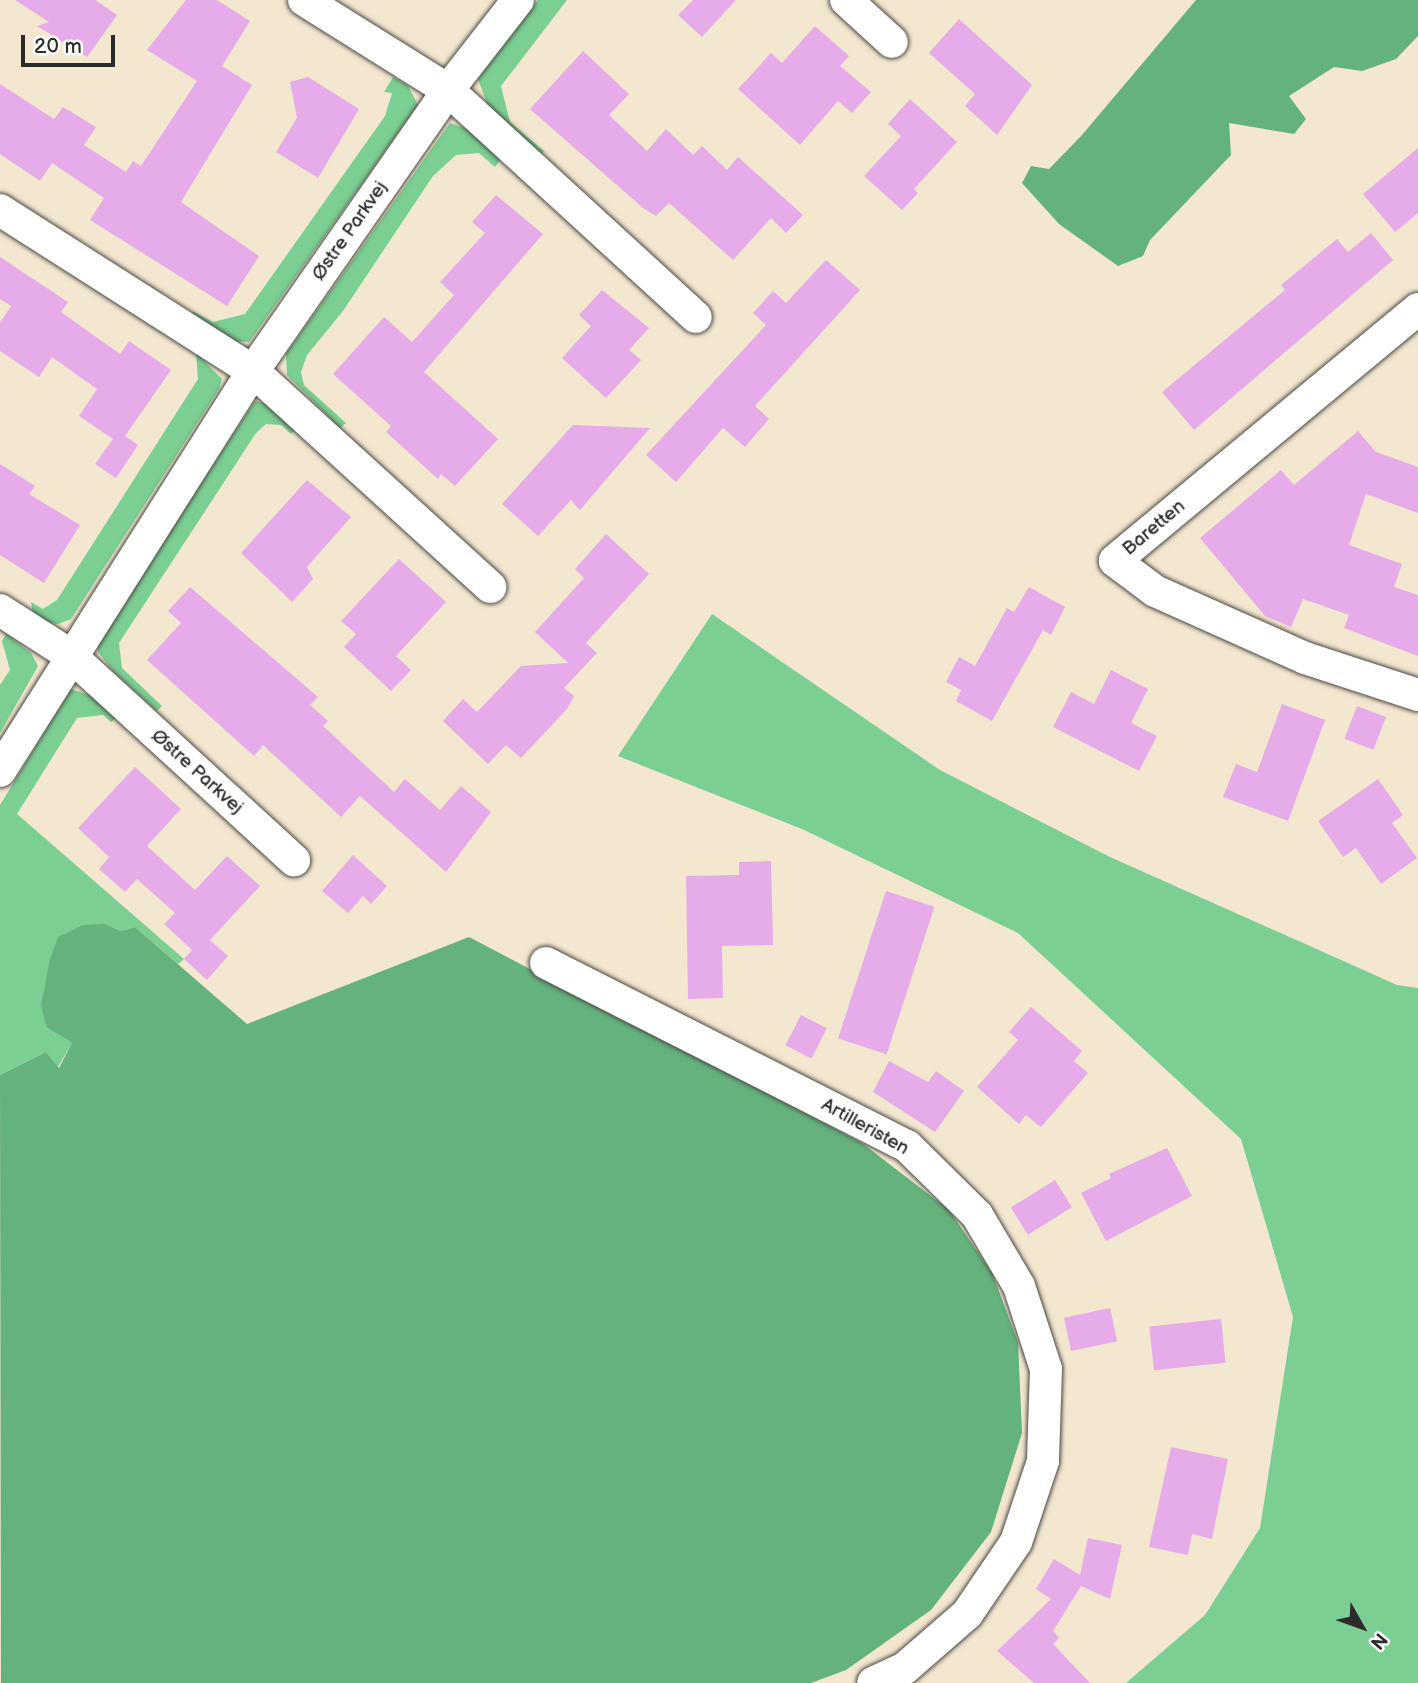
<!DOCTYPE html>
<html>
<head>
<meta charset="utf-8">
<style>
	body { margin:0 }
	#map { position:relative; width:1418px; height:1683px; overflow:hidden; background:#f3e7cf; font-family:"Balsamiq Sans",sans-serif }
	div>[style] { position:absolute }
	.green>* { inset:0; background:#7bcf92 }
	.forest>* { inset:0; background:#64b27c }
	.building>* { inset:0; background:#e6abe9; transform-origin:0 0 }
	.roads { filter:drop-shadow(0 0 2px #494744) drop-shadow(0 0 2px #494744) }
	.street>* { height:32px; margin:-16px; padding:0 16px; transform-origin:16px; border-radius:16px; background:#fff }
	span { translate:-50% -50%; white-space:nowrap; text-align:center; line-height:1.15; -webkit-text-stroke:5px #fff; paint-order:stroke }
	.street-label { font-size:19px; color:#2b2b2b }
	.north { position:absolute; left:1327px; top:1592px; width:70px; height:70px; -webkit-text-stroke:5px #fff; paint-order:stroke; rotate:130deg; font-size:19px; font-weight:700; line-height:28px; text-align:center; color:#2b2b2b }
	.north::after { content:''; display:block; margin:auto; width:24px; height:32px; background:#2b2b2b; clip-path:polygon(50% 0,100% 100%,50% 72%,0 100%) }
	.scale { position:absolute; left:21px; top:35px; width:94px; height:32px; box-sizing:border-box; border:4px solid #2b2b2b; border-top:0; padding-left:9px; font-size:21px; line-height:24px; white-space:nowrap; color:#2b2b2b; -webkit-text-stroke:5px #fff; paint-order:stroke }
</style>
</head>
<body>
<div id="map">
	<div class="green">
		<i style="clip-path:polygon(538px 0,567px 0,501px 86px,510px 122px,544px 151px,540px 156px,488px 106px,478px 79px)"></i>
		<i style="clip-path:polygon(393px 77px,408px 86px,418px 105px,249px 342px,228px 341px,192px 319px,193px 311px,213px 322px,245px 314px,385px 116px,392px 93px,384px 92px)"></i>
		<i style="clip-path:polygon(450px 123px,471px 130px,502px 158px,495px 167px,479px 153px,456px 155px,433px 176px,343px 311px,307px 355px,301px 372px,304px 385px,346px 423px,340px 428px,287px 375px,286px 354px)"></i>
		<i style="clip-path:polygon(196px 353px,222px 379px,219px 389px,71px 619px,58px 624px,45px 622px,33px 615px,31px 602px,43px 609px,57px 600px,198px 379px)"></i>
		<i style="clip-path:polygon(255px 401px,277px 407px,299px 427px,291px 434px,281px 425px,266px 424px,256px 433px,119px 643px,122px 668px,162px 706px,157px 711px,114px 672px,98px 652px,98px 640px)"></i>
		<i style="clip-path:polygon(712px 614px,940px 770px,1110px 857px,1397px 985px,1418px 988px,1418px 1683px,1126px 1683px,1205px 1615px,1260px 1528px,1293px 1317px,1241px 1139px,1018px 933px,802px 829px,618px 756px)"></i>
		<i style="clip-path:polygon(6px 634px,31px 653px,38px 666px,0 733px,0 685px,10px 670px,2px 641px)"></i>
		<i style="clip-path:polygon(71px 689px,92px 696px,118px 717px,111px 722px,103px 715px,77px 718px,17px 814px,184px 959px,178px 964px,135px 927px,121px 931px,105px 924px,47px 1028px,72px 1043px,58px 1067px,46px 1052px,0 1075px,0 805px)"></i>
	</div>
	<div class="forest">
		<i style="clip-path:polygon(1196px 0,1418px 0,1418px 36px,1396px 59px,1362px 71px,1334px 67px,1289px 96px,1306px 119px,1294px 134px,1229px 123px,1231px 155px,1150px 240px,1143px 256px,1118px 266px,1059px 224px,1022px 183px,1031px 166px,1049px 169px,1082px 135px)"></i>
		<i style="clip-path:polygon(105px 924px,121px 931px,135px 927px,247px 1024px,469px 937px,862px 1143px,949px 1210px,992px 1273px,1018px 1342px,1022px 1433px,991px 1532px,931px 1610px,846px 1670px,811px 1683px,1px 1683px,0 1075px,46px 1052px,59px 1068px,72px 1043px,47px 1028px,41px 1006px,50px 959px,58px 937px,83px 925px)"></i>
	</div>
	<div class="building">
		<i style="clip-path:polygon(15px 0,95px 0,117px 15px,87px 57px,37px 26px,49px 22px)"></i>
		<i style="clip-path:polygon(186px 0,217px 0,250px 21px,222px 66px,252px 85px,181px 202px,259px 256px,227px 306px,90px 220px,104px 198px,52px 163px,40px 181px,0 154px,0 84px,54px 119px,63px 107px,96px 127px,84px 145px,126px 172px,133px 161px,141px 166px,197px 81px,147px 50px)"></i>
		<i style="clip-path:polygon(693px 0,736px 0,702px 37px,678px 15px)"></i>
		<i style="clip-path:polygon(959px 19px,1032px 85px,997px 135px,965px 106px,975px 94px,929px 53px)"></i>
		<i style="clip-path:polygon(815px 26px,849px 56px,840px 66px,871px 92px,852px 113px,838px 101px,800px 145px,738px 89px,771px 53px,782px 63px)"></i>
		<i style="clip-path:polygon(583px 51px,629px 94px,609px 115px,647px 151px,666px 129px,693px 155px,702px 146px,727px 170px,738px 157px,803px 215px,786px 233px,771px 218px,733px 260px,669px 203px,656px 216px,643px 208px,530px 109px)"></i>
		<i style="clip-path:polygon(308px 77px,359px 109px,318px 178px,276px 152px,297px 118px,290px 82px)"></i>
		<i style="clip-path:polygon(910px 99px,957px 142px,914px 189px,918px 193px,902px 210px,864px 176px,901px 136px,888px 124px)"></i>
		<i style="clip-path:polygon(1418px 148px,1418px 213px,1395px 232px,1363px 194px)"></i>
		<i style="clip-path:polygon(496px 195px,543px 234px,424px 372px,498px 439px,455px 486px,441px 474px,438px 479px,386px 432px,391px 426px,333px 374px,384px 317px,412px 342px,454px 295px,440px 282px,485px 233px,472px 222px)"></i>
		<i style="clip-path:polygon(1371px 233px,1393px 260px,1194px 430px,1162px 392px,1285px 290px,1281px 285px,1337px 239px,1348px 252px)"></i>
		<i style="clip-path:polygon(0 257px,68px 302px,61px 312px,120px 354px,129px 341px,171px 370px,125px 436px,138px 445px,116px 478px,95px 464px,113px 439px,79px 416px,97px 389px,52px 357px,39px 377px,0 351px,0 323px,11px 306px,0 299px)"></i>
		<i style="clip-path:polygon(826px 260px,860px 290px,755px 406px,769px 419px,745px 447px,723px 428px,676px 482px,646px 455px,766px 325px,753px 313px,773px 291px,786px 303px)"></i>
		<i style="clip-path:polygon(602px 290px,649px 328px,629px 350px,641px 360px,606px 398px,562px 358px,591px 326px,579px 315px)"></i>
		<i style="clip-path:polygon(573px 425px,650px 428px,580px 510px,571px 500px,538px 536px,502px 504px)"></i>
		<i style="clip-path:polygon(1358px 431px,1376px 452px,1418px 467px,1418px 513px,1366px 494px,1349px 545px,1402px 564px,1394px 587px,1418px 595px,1418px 656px,1344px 628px,1349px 615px,1303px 599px,1291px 627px,1265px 616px,1200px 538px,1281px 470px,1294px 485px)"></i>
		<i style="clip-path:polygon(0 464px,35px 486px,29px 494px,80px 525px,44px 583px,0 555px)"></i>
		<i style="clip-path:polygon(307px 480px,351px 517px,307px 567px,313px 579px,292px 602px,241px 553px)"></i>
		<i style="clip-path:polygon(606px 534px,649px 574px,586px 643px,597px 653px,564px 688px,574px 696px,567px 709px,521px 758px,506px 745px,488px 764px,443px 721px,463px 699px,477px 712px,521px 666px,568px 663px,535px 632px,584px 578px,575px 569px)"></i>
		<i style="clip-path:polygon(399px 559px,446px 602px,396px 656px,411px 670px,391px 691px,344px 647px,356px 634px,341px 621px)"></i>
		<i style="clip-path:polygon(190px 587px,318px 697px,310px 705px,328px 721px,323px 726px,394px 792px,405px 779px,440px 810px,461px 786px,491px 812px,446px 872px,360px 796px,341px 817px,263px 745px,254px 756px,147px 660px,181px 623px,168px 611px)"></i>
		<i style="clip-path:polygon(1029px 587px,1065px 607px,1051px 635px,1043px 630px,992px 721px,956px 701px,961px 690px,946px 682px,959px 657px,975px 666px,1007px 608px,1014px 612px)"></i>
		<i style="clip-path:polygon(1111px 670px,1148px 689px,1131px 723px,1157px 736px,1139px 771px,1053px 727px,1071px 692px,1094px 704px)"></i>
		<i style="clip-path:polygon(1282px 704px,1325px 720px,1288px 821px,1223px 797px,1236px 764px,1257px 772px)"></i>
		<i style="left:1357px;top:706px;width:31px;height:35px;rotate:21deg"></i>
		<i style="clip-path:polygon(135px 767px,181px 809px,147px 846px,195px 890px,227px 856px,260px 886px,210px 940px,228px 956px,207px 980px,184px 959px,192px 950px,164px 924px,175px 913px,137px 879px,125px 892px,99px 869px,109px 857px,78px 828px)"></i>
		<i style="clip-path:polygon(1378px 779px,1403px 815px,1392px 823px,1417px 858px,1381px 884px,1356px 848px,1343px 857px,1318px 821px)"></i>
		<i style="clip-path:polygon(353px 855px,387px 886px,371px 904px,363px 896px,348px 913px,322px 891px)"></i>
		<i style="clip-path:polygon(771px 861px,773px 945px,722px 946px,723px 998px,688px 999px,686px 876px,739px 875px,739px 862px)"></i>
		<i style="left:886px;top:891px;width:51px;height:155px;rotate:18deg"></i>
		<i style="clip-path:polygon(1031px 1007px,1082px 1051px,1074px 1061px,1088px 1073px,1041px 1127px,1026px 1115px,1019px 1124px,977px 1087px,1018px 1040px,1009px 1032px)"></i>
		<i style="left:801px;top:1015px;width:29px;height:34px;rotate:27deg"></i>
		<i style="clip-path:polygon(889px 1061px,928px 1082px,936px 1071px,964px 1091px,935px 1132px,873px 1092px)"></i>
		<i style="clip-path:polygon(1167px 1148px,1192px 1196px,1106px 1241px,1081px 1193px,1111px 1178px,1109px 1174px)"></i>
		<i style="left:1055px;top:1180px;width:32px;height:52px;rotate:58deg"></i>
		<i style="left:1110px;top:1308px;width:34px;height:47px;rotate:78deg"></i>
		<i style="left:1221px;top:1319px;width:44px;height:72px;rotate:84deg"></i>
		<i style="clip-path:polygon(1171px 1447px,1228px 1459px,1212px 1539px,1192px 1534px,1188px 1555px,1149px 1547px)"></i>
		<i style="clip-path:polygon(1088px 1538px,1122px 1545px,1110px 1599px,1081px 1586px,1053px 1631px,1059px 1638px,1053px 1644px,1090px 1683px,1034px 1683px,997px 1651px,1051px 1599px,1036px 1589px,1054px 1559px,1080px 1575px)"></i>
	</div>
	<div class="roads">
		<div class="street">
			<i style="left:304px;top:0;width:170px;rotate:32deg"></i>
			<i style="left:448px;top:90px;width:336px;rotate:42.5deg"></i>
			<i style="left:846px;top:0;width:62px;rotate:42.4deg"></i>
			<i style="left:0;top:210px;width:300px;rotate:32.5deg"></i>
			<i style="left:253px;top:371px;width:321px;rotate:42.3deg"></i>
			<i style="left:1418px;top:309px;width:394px;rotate:140.3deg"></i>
			<i style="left:1115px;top:561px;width:50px;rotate:36.9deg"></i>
			<i style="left:1155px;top:591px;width:164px;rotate:24.1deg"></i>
			<i style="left:1305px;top:658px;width:119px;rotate:18.1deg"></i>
			<i style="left:0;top:610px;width:83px;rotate:32.7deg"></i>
			<i style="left:70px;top:655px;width:304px;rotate:42.5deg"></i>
			<i style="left:0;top:771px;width:473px;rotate:-57.7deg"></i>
			<i style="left:253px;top:371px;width:342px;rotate:-55.2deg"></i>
			<i style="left:448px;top:90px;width:114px;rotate:-52.1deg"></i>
			<i style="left:546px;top:963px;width:405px;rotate:26.9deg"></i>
			<i style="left:907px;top:1146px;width:98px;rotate:44.6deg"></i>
			<i style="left:977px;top:1215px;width:82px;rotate:59.4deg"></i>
			<i style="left:1019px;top:1286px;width:87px;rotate:72deg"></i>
			<i style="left:1046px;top:1369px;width:92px;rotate:91.9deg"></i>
			<i style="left:1043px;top:1461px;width:85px;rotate:108.4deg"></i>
			<i style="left:1016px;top:1542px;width:87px;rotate:124.2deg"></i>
			<i style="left:967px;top:1614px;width:82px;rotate:138.9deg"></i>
			<i style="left:905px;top:1668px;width:35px;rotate:155deg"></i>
		</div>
	</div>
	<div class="street-label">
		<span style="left:350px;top:231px;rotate:-55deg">Østre Parkvej</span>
		<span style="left:1154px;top:528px;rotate:-40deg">Baretten</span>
		<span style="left:197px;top:772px;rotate:42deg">Østre Parkvej</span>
		<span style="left:865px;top:1127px;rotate:29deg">Artilleristen</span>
	</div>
	<div class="north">N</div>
	<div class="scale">20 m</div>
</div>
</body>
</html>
